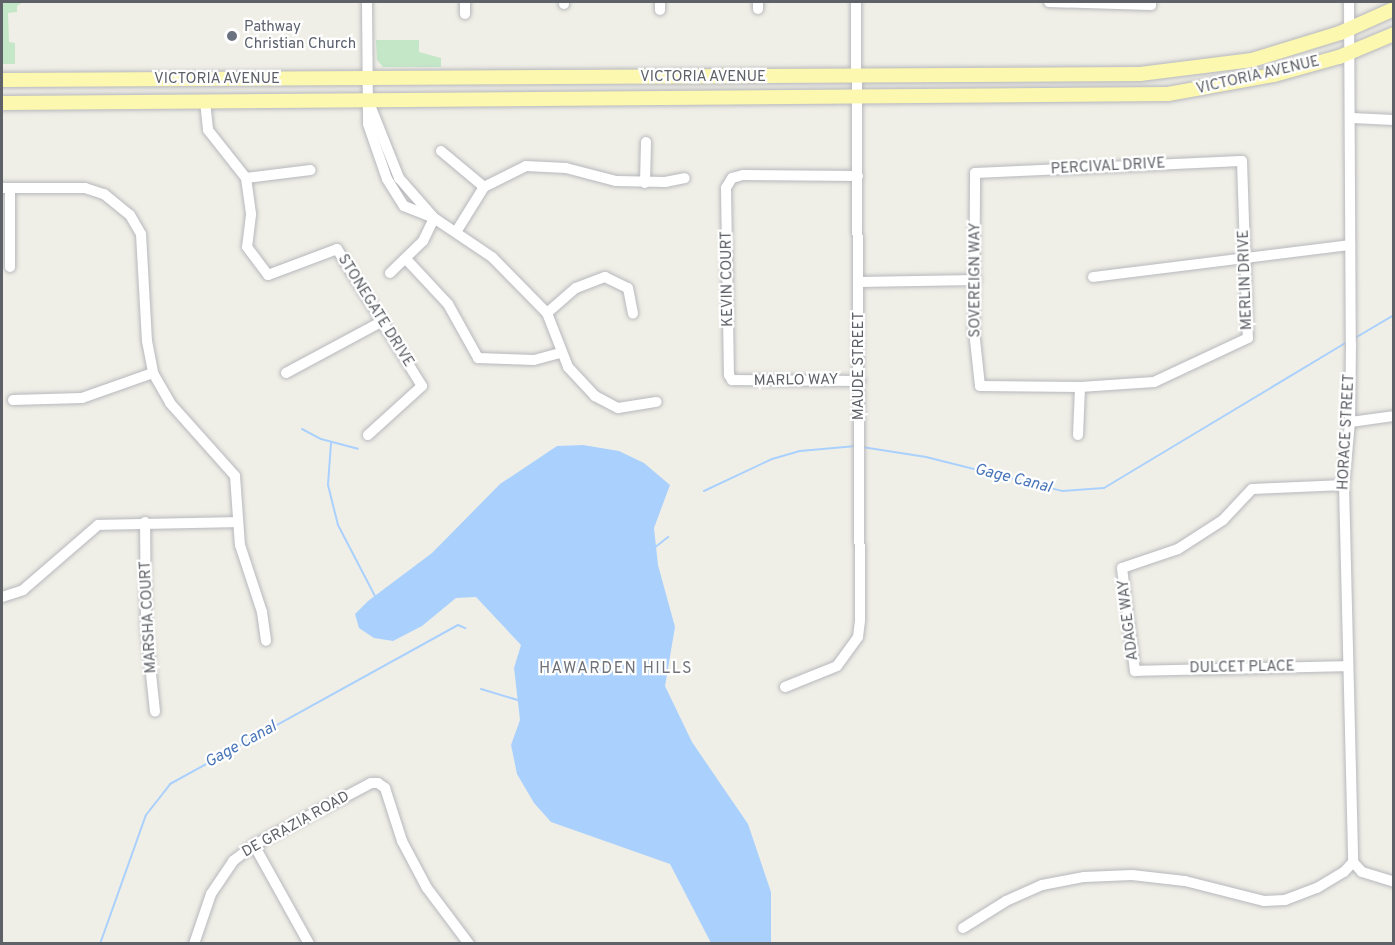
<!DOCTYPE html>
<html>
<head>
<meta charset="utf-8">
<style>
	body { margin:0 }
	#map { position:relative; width:1395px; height:945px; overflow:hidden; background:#f0efe7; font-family:Overpass,sans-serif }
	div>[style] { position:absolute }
	.green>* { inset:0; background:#c4e7c8 }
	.water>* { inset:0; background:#aad1fd }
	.stream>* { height:2px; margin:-1px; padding:0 1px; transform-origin:1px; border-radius:1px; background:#aad1fd }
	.roads { filter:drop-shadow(0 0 2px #b7b8bd) drop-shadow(0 0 2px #b7b8bd) }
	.minor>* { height:10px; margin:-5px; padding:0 5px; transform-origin:5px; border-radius:5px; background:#fff }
	.major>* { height:14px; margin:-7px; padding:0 7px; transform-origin:7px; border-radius:7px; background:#fdf8af }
	.dots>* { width:16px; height:16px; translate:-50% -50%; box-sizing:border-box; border:3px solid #fff; border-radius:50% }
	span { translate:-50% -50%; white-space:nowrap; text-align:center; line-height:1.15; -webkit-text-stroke:4.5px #fff; paint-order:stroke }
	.worship-label { font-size:15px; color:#5b616d }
	.left { translate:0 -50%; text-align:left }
	.street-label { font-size:15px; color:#5e6167 }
	.water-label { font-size:16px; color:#4875b9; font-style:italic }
	.neighbourhood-label { font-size:16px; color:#6f7379; letter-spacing:1.5px }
	.frame { position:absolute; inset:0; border:3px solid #5e6167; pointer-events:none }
</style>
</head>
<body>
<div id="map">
	<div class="green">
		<i style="clip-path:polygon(2px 2px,23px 2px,17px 6px,17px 12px,8px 13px,9px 42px,15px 43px,15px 64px,2px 64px)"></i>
		<i style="clip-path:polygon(376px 40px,419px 40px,419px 52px,441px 58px,441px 67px,383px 67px,377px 60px)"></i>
	</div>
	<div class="water">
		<i style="clip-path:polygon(583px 445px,619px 451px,644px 463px,670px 485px,654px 528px,658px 565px,675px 627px,665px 686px,692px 742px,748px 824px,771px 892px,771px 943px,711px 943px,670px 864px,551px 822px,534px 803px,517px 774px,511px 745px,520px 720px,514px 668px,521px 645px,476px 597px,456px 598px,422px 626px,393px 641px,374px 638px,359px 628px,355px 614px,368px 601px,432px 553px,500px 484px,557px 446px)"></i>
	</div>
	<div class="stream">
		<i style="left:1355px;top:338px;width:45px;rotate:-30.5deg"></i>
		<i style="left:302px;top:429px;width:21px;rotate:28deg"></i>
		<i style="left:321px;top:439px;width:38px;rotate:15deg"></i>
		<i style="left:331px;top:443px;width:42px;rotate:94.1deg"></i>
		<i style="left:328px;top:485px;width:41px;rotate:76deg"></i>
		<i style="left:338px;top:525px;width:80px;rotate:62.5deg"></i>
		<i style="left:862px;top:447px;width:65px;rotate:8.9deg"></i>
		<i style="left:926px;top:457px;width:140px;rotate:14deg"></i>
		<i style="left:1062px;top:491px;width:42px;rotate:-4.1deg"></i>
		<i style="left:1104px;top:488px;width:283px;rotate:-31deg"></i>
		<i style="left:704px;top:491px;width:75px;rotate:-25.2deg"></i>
		<i style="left:772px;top:459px;width:29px;rotate:-16deg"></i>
		<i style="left:800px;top:451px;width:56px;rotate:-5.1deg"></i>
		<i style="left:654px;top:548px;width:18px;rotate:-38deg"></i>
		<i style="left:481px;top:689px;width:42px;rotate:16.7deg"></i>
		<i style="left:100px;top:944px;width:137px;rotate:-70.4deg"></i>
		<i style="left:146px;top:815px;width:39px;rotate:-52deg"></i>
		<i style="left:170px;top:784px;width:329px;rotate:-28.9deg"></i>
		<i style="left:458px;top:625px;width:8px;rotate:23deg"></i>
	</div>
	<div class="roads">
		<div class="minor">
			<i style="left:367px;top:2px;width:122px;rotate:89.5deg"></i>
			<i style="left:368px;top:124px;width:58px;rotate:70.9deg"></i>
			<i style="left:387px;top:179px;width:32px;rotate:58deg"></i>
			<i style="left:404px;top:206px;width:32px;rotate:22deg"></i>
			<i style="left:434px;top:218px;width:70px;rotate:33.9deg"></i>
			<i style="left:492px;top:257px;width:78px;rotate:45.5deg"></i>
			<i style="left:547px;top:313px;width:58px;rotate:68.7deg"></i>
			<i style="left:568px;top:367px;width:40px;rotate:47deg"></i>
			<i style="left:595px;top:396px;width:26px;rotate:28deg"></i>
			<i style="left:618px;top:408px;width:39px;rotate:-9deg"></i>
			<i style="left:465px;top:2px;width:12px;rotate:90deg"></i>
			<i style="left:564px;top:2px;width:2px;rotate:90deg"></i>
			<i style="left:758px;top:2px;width:7px;rotate:90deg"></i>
			<i style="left:1049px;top:2px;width:102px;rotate:1.7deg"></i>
			<i style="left:1151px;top:5px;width:3px;rotate:-90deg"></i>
			<i style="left:1349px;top:2px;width:342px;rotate:89.7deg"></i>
			<i style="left:1351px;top:344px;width:78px;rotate:90.7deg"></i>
			<i style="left:1350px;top:422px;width:63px;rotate:95.4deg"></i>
			<i style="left:1344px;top:485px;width:377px;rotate:88.6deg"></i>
			<i style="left:660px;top:10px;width:8px;rotate:-90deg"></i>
			<i style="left:368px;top:100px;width:84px;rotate:68.3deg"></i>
			<i style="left:399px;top:178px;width:53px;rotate:48.8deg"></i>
			<i style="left:205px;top:101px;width:29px;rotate:84deg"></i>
			<i style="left:208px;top:130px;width:61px;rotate:51.6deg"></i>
			<i style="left:246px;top:178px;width:37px;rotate:82deg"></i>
			<i style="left:251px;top:215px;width:32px;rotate:97deg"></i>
			<i style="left:247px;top:247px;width:35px;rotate:53deg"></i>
			<i style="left:268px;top:275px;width:74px;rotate:-20.6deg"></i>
			<i style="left:337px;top:249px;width:161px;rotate:58.2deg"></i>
			<i style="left:422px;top:386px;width:73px;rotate:137.8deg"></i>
			<i style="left:1352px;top:118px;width:42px;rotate:2.7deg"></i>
			<i style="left:441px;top:151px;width:56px;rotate:39.9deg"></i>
			<i style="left:1242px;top:161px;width:177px;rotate:88.1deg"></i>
			<i style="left:1248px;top:338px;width:104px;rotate:154.9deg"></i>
			<i style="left:1154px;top:382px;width:74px;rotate:176.1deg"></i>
			<i style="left:1080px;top:387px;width:100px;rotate:-179.4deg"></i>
			<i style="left:980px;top:386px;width:55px;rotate:-96.2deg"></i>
			<i style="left:974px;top:331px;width:158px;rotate:-89.6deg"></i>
			<i style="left:975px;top:173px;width:267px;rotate:-2.6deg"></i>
			<i style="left:858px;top:176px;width:115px;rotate:-179.5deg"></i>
			<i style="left:743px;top:175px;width:11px;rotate:165deg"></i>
			<i style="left:732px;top:178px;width:12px;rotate:121deg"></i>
			<i style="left:726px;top:188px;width:187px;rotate:89.1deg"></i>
			<i style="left:729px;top:375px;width:6px;rotate:59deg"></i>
			<i style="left:732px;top:380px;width:128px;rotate:0.4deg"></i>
			<i style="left:246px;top:178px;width:65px;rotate:-7deg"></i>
			<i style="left:645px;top:183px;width:41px;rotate:-88.6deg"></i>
			<i style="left:2px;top:188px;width:83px"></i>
			<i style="left:85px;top:188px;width:20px;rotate:18deg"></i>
			<i style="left:104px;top:194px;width:33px;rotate:39deg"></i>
			<i style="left:130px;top:215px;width:22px;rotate:60deg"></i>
			<i style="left:141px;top:234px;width:107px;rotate:86.8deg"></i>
			<i style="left:147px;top:341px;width:33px;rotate:79deg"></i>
			<i style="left:153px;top:373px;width:34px;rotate:60deg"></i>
			<i style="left:170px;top:403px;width:98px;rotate:48.3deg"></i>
			<i style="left:235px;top:476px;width:69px;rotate:85.9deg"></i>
			<i style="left:240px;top:545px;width:71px;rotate:71.8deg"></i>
			<i style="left:262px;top:612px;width:29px;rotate:82deg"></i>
			<i style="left:456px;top:232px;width:53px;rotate:-58.1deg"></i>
			<i style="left:484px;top:187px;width:47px;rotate:-26.6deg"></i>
			<i style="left:526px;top:166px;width:40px;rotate:2.9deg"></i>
			<i style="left:566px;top:168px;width:52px;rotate:14.6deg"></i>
			<i style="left:616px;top:181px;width:49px;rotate:1.2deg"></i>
			<i style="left:665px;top:182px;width:20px;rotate:-11deg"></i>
			<i style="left:406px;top:259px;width:62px;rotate:47deg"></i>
			<i style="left:448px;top:304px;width:62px;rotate:60.9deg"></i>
			<i style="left:478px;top:358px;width:56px;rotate:2deg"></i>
			<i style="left:534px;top:360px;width:28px;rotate:-15deg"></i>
			<i style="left:10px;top:267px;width:79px;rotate:-90deg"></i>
			<i style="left:390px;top:273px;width:46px;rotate:-44.1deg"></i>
			<i style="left:423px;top:241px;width:25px;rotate:-64deg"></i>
			<i style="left:1093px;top:277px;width:259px;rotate:-7.1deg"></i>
			<i style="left:859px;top:282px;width:117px;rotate:-1deg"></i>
			<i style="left:547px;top:313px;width:38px;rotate:-41deg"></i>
			<i style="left:576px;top:288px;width:31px;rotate:-21deg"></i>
			<i style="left:605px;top:277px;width:25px;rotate:26deg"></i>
			<i style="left:628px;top:288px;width:26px;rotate:79deg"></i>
			<i style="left:286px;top:373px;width:108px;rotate:-28.2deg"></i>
			<i style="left:13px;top:400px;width:69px;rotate:-1.7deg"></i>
			<i style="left:82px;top:398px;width:75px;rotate:-19.4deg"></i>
			<i style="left:1350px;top:422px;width:44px;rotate:-7.8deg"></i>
			<i style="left:1078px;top:435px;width:48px;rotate:-87.6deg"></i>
			<i style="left:1344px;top:485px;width:92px;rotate:177.5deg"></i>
			<i style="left:1252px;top:489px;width:42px;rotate:133.1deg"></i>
			<i style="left:1223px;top:520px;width:54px;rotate:147.2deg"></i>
			<i style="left:1178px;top:549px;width:59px;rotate:161.3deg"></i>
			<i style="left:1122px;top:568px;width:104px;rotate:82.8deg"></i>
			<i style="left:1135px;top:671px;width:213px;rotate:-1.3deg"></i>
			<i style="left:145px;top:522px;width:104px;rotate:89.4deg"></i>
			<i style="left:146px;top:626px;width:86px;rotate:84deg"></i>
			<i style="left:2px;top:597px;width:22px;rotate:-18deg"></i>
			<i style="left:23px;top:590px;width:99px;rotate:-40.9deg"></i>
			<i style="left:98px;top:525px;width:139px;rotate:-1.2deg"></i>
			<i style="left:785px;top:687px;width:56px;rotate:-22deg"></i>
			<i style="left:837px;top:666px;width:36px;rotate:-54deg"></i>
			<i style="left:858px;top:637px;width:17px;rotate:-83deg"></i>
			<i style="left:860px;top:620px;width:618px;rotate:-90.37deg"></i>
			<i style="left:254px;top:845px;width:113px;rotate:60.9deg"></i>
			<i style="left:1353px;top:862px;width:13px;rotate:48deg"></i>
			<i style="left:1362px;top:872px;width:34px;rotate:17deg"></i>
			<i style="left:963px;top:928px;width:51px;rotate:-32.1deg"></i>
			<i style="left:1006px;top:901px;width:39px;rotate:-24deg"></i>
			<i style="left:1042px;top:885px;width:43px;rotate:-10.8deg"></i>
			<i style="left:1084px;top:877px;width:48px;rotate:-2.4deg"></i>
			<i style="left:1132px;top:875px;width:53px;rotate:6.5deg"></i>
			<i style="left:1185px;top:881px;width:81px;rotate:14.2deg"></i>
			<i style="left:1264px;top:901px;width:21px;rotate:-3deg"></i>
			<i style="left:1285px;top:900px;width:34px;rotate:-21deg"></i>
			<i style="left:1317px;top:888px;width:31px;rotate:-31deg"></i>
			<i style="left:1344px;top:872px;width:13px;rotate:-48deg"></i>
			<i style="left:194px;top:944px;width:53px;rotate:-71.2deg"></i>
			<i style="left:211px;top:894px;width:40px;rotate:-56deg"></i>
			<i style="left:233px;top:861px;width:26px;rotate:-37deg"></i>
			<i style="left:254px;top:845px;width:132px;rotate:-27.9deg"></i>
			<i style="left:371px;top:783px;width:7px"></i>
			<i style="left:378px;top:783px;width:9px;rotate:36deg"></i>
			<i style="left:385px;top:788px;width:56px;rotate:72.2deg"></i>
			<i style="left:402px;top:841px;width:53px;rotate:62deg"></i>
			<i style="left:427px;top:888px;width:70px;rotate:53.1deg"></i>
		</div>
		<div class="major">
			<i style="left:2px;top:80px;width:1138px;rotate:-0.3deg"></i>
			<i style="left:1140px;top:74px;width:113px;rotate:-7.1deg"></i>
			<i style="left:1252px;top:60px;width:92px;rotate:-17.1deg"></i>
			<i style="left:1340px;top:33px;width:59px;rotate:-24deg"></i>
			<i style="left:2px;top:103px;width:1166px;rotate:-0.44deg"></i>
			<i style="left:1168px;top:94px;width:108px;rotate:-10.2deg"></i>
			<i style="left:1274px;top:75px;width:67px;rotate:-15.5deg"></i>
			<i style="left:1339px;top:57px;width:60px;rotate:-22.7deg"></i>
		</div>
	</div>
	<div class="dots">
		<i style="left:232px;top:36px;background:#6b7280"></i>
	</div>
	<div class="worship-label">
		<span class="left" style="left:244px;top:36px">Pathway<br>Christian Church</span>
	</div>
	<div class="street-label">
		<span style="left:1258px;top:76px;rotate:-13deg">VICTORIA AVENUE</span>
		<span style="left:703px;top:78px">VICTORIA AVENUE</span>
		<span style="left:217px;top:80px">VICTORIA AVENUE</span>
		<span style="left:1108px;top:167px;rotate:-3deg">PERCIVAL DRIVE</span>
		<span style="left:728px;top:279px;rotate:-91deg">KEVIN COURT</span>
		<span style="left:976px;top:280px;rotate:-90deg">SOVEREIGN WAY</span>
		<span style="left:1246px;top:280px;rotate:-92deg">MERLIN DRIVE</span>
		<span style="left:375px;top:311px;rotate:58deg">STONEGATE DRIVE</span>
		<span style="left:860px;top:366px;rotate:-90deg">MAUDE STREET</span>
		<span style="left:796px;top:381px;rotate:-1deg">MARLO WAY</span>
		<span style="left:1347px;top:432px;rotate:-87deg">HORACE STREET</span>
		<span style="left:149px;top:617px;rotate:-93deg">MARSHA COURT</span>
		<span style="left:1129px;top:620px;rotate:-97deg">ADAGE WAY</span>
		<span style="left:1242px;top:668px;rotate:-1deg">DULCET PLACE</span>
		<span style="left:296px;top:825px;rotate:-29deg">DE GRAZIA ROAD</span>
	</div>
	<div class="water-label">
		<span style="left:1013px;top:479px;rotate:14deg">Gage Canal</span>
		<span style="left:241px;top:745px;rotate:-29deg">Gage Canal</span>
	</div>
	<div class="neighbourhood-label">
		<span style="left:616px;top:669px">HAWARDEN HILLS</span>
	</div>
	<div class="frame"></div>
</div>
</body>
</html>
